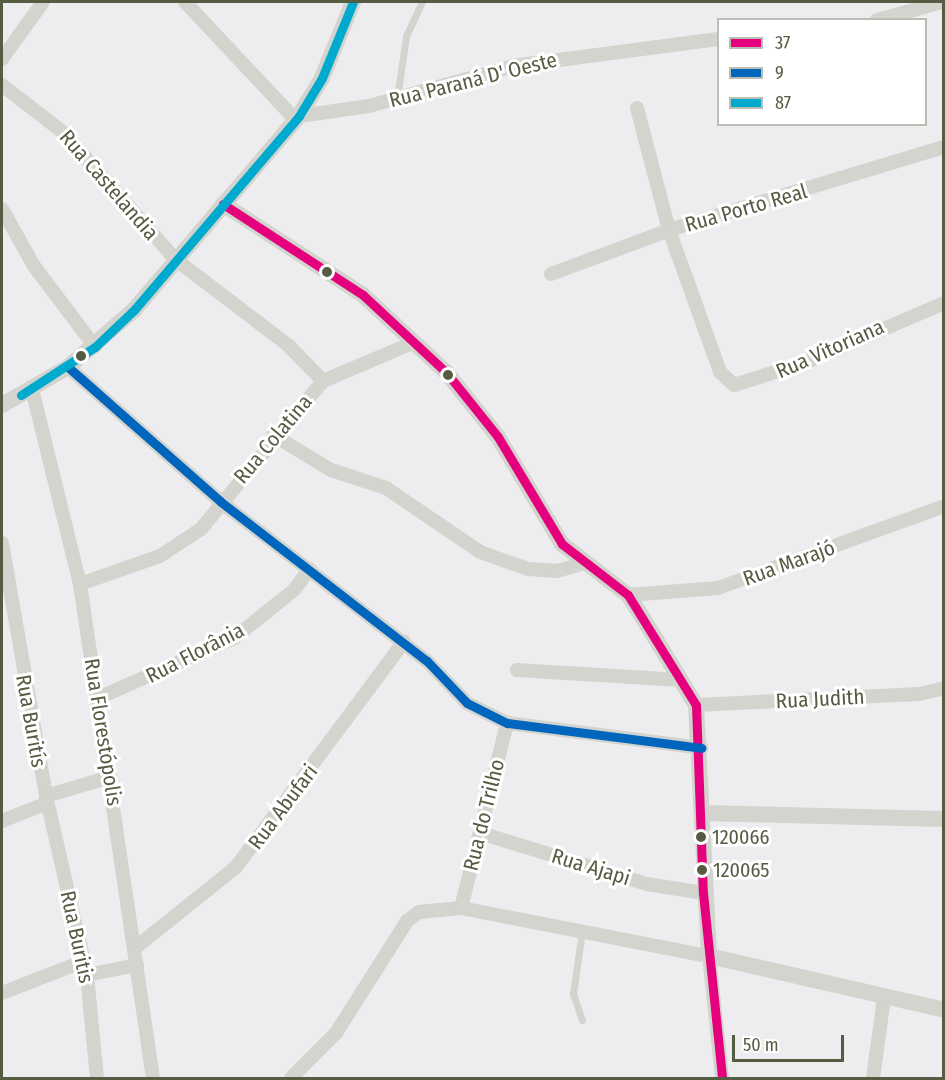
<!DOCTYPE html>
<html>
<head>
<meta charset="utf-8">
<style>
	body { margin:0 }
	#map { position:relative; width:945px; height:1080px; overflow:hidden; background:#ededef; font-family:"Fira Sans Condensed",sans-serif }
	div>[style] { position:absolute }
	.service>* { height:7px; margin:-3.5px; padding:0 3.5px; transform-origin:3.5px; border-radius:3.5px; background:#d2d4cd }
	.minor>* { height:14px; margin:-7px; padding:0 7px; transform-origin:7px; border-radius:7px; background:#d2d4cd }
	.tertiary>* { height:16px; margin:-8px; padding:0 8px; transform-origin:8px; border-radius:8px; background:#d2d4cd }
	.bus-1>* { height:9px; margin:-4.5px; padding:0 4.5px; transform-origin:4.5px; border-radius:4.5px; background:#e5007d }
	.bus-2>* { height:9px; margin:-4.5px; padding:0 4.5px; transform-origin:4.5px; border-radius:4.5px; background:#0065bd }
	.bus-3>* { height:9px; margin:-4.5px; padding:0 4.5px; transform-origin:4.5px; border-radius:4.5px; background:#00a9ce }
	.dots>* { width:16px; height:16px; translate:-50% -50%; box-sizing:border-box; border:3px solid #fff; border-radius:50% }
	span { translate:-50% -50%; white-space:nowrap; text-align:center; line-height:1.15; -webkit-text-stroke:6px #fff; paint-order:stroke }
	.bus-label { font-size:20px; color:#545c42 }
	.left { translate:0 -50%; text-align:left }
	.street-label { font-size:21px; color:#545c42 }
	.frame { position:absolute; inset:0; border:3px solid #545c42; pointer-events:none }
	.legend { position:absolute; left:717px; top:18px; width:210px; height:108px; box-sizing:border-box; background:#fff; border:2px solid #bbbeb3; margin:0; padding:8px 10px; list-style:none; font-size:18px; color:#545c42 }
	.legend li { display:flex; align-items:center; gap:12px; height:30px }
	.legend b { width:30px; border:2px solid #bbbeb3 }
	.scale { position:absolute; left:732px; top:1035px; width:112px; height:27px; box-sizing:border-box; border:3px solid #545c42; border-top:0; padding-left:8px; font-size:18px; line-height:21px; white-space:nowrap; color:#545c42; -webkit-text-stroke:4px #fff; paint-order:stroke }
</style>
</head>
<body>
<div id="map">
	<div class="service">
		<i style="left:397px;top:98px;width:63px;rotate:-81.7deg"></i>
		<i style="left:406px;top:36px;width:38px;rotate:-65deg"></i>
		<i style="left:582px;top:1020px;width:28px;rotate:-109deg"></i>
		<i style="left:573px;top:994px;width:64px;rotate:-81.9deg"></i>
	</div>
	<div class="minor">
		<i style="left:185px;top:2px;width:162px;rotate:46.8deg"></i>
		<i style="left:877px;top:20px;width:68px;rotate:-15.3deg"></i>
		<i style="left:2px;top:59px;width:70px;rotate:-54.3deg"></i>
		<i style="left:2px;top:85px;width:78px;rotate:37.7deg"></i>
		<i style="left:64px;top:133px;width:168px;rotate:48.6deg"></i>
		<i style="left:175px;top:259px;width:142px;rotate:37.3deg"></i>
		<i style="left:288px;top:345px;width:50px;rotate:45.8deg"></i>
		<i style="left:637px;top:108px;width:126px;rotate:75.3deg"></i>
		<i style="left:669px;top:230px;width:151px;rotate:70.2deg"></i>
		<i style="left:720px;top:372px;width:19px;rotate:43deg"></i>
		<i style="left:734px;top:385px;width:77px;rotate:-17.5deg"></i>
		<i style="left:807px;top:362px;width:149px;rotate:-23.3deg"></i>
		<i style="left:299px;top:116px;width:71px;rotate:-8.1deg"></i>
		<i style="left:369px;top:106px;width:149px;rotate:-15.5deg"></i>
		<i style="left:513px;top:66px;width:207px;rotate:-7.5deg"></i>
		<i style="left:2px;top:209px;width:65px;rotate:60.7deg"></i>
		<i style="left:34px;top:266px;width:101px;rotate:53deg"></i>
		<i style="left:551px;top:274px;width:126px;rotate:-20.4deg"></i>
		<i style="left:669px;top:230px;width:287px;rotate:-16.8deg"></i>
		<i style="left:68px;top:367px;width:204px;rotate:41.4deg"></i>
		<i style="left:221px;top:502px;width:260px;rotate:37.7deg"></i>
		<i style="left:427px;top:661px;width:58px;rotate:46.4deg"></i>
		<i style="left:467px;top:703px;width:45px;rotate:26.6deg"></i>
		<i style="left:507px;top:723px;width:196px;rotate:7.3deg"></i>
		<i style="left:32px;top:389px;width:201px;rotate:76.2deg"></i>
		<i style="left:80px;top:584px;width:499px;rotate:81.6deg"></i>
		<i style="left:273px;top:435px;width:68px;rotate:31.1deg"></i>
		<i style="left:331px;top:470px;width:58px;rotate:18.1deg"></i>
		<i style="left:386px;top:488px;width:114px;rotate:34.2deg"></i>
		<i style="left:480px;top:552px;width:51px;rotate:19.5deg"></i>
		<i style="left:528px;top:569px;width:29px;rotate:4deg"></i>
		<i style="left:557px;top:571px;width:25px;rotate:-16deg"></i>
		<i style="left:2px;top:543px;width:257px;rotate:80.1deg"></i>
		<i style="left:46px;top:796px;width:67px;rotate:-16.5deg"></i>
		<i style="left:80px;top:584px;width:85px;rotate:-19.3deg"></i>
		<i style="left:160px;top:556px;width:49px;rotate:-33.4deg"></i>
		<i style="left:201px;top:529px;width:192px;rotate:-50.5deg"></i>
		<i style="left:323px;top:381px;width:100px;rotate:-23deg"></i>
		<i style="left:628px;top:595px;width:90px;rotate:-4.4deg"></i>
		<i style="left:718px;top:588px;width:240px;rotate:-19.9deg"></i>
		<i style="left:517px;top:670px;width:164px;rotate:3.5deg"></i>
		<i style="left:98px;top:698px;width:149px;rotate:-23.8deg"></i>
		<i style="left:234px;top:638px;width:77px;rotate:-38.7deg"></i>
		<i style="left:294px;top:590px;width:26px;rotate:-53deg"></i>
		<i style="left:696px;top:705px;width:223px;rotate:-2.8deg"></i>
		<i style="left:919px;top:694px;width:26px;rotate:-13deg"></i>
		<i style="left:46px;top:796px;width:184px;rotate:77.1deg"></i>
		<i style="left:87px;top:975px;width:103px;rotate:84.5deg"></i>
		<i style="left:2px;top:821px;width:48px;rotate:-21.8deg"></i>
		<i style="left:480px;top:833px;width:175px;rotate:17deg"></i>
		<i style="left:647px;top:884px;width:57px;rotate:9.1deg"></i>
		<i style="left:461px;top:908px;width:191px;rotate:-76deg"></i>
		<i style="left:135px;top:948px;width:129px;rotate:-38.7deg"></i>
		<i style="left:236px;top:867px;width:281px;rotate:-53.3deg"></i>
		<i style="left:87px;top:975px;width:51px;rotate:-11.3deg"></i>
		<i style="left:2px;top:993px;width:88px;rotate:-21.3deg"></i>
		<i style="left:291px;top:1078px;width:64px;rotate:-45deg"></i>
		<i style="left:336px;top:1033px;width:133px;rotate:-57.6deg"></i>
		<i style="left:407px;top:921px;width:15px;rotate:-37deg"></i>
		<i style="left:419px;top:912px;width:42px;rotate:-5.4deg"></i>
		<i style="left:461px;top:908px;width:253px;rotate:11deg"></i>
		<i style="left:709px;top:956px;width:123px;rotate:83.9deg"></i>
		<i style="left:873px;top:1078px;width:81px;rotate:-82.2deg"></i>
	</div>
	<div class="tertiary">
		<i style="left:223px;top:204px;width:167px;rotate:33deg"></i>
		<i style="left:363px;top:295px;width:113px;rotate:42.9deg"></i>
		<i style="left:446px;top:372px;width:83px;rotate:51.3deg"></i>
		<i style="left:498px;top:437px;width:125px;rotate:59.1deg"></i>
		<i style="left:562px;top:544px;width:83px;rotate:37.7deg"></i>
		<i style="left:628px;top:595px;width:24px;rotate:57deg"></i>
		<i style="left:641px;top:615px;width:105px;rotate:58.6deg"></i>
		<i style="left:696px;top:705px;width:251px;rotate:87deg"></i>
		<i style="left:709px;top:956px;width:241px;rotate:12.9deg"></i>
		<i style="left:2px;top:405px;width:76px;rotate:-29.9deg"></i>
		<i style="left:68px;top:367px;width:87px;rotate:-40.8deg"></i>
		<i style="left:134px;top:310px;width:255px;rotate:-49.6deg"></i>
		<i style="left:299px;top:116px;width:44px;rotate:-58.8deg"></i>
		<i style="left:322px;top:78px;width:82px;rotate:-67.8deg"></i>
		<i style="left:702px;top:813px;width:242px;rotate:1.4deg"></i>
	</div>
	<div class="bus-1">
		<i style="left:223px;top:204px;width:167px;rotate:33deg"></i>
		<i style="left:363px;top:295px;width:113px;rotate:42.9deg"></i>
		<i style="left:446px;top:372px;width:83px;rotate:51.3deg"></i>
		<i style="left:498px;top:437px;width:125px;rotate:59.1deg"></i>
		<i style="left:562px;top:544px;width:83px;rotate:37.7deg"></i>
		<i style="left:628px;top:595px;width:129px;rotate:58.3deg"></i>
		<i style="left:696px;top:705px;width:188px;rotate:87.9deg"></i>
		<i style="left:703px;top:893px;width:186px;rotate:84.1deg"></i>
	</div>
	<div class="bus-2">
		<i style="left:68px;top:367px;width:204px;rotate:41.4deg"></i>
		<i style="left:221px;top:502px;width:260px;rotate:37.7deg"></i>
		<i style="left:427px;top:661px;width:58px;rotate:46.4deg"></i>
		<i style="left:467px;top:703px;width:45px;rotate:26.6deg"></i>
		<i style="left:507px;top:723px;width:196px;rotate:7.3deg"></i>
	</div>
	<div class="bus-3">
		<i style="left:21px;top:395px;width:88px;rotate:-33deg"></i>
		<i style="left:95px;top:347px;width:54px;rotate:-43.5deg"></i>
		<i style="left:134px;top:310px;width:255px;rotate:-49.6deg"></i>
		<i style="left:299px;top:116px;width:44px;rotate:-58.8deg"></i>
		<i style="left:322px;top:78px;width:82px;rotate:-67.8deg"></i>
	</div>
	<div class="dots">
		<i style="left:327px;top:272px;background:#545c42"></i>
		<i style="left:81px;top:356px;background:#545c42"></i>
		<i style="left:448px;top:375px;background:#545c42"></i>
		<i style="left:701px;top:837px;background:#545c42"></i>
		<i style="left:702px;top:870px;background:#545c42"></i>
	</div>
	<div class="bus-label">
		<span class="left" style="left:712px;top:837px">120066</span>
		<span class="left" style="left:713px;top:870px">120065</span>
	</div>
	<div class="street-label">
		<span style="left:473px;top:80px;rotate:-14deg">Rua Paraná D' Oeste</span>
		<span style="left:109px;top:185px;rotate:49deg">Rua Castelandia</span>
		<span style="left:746px;top:208px;rotate:-16deg">Rua Porto Real</span>
		<span style="left:830px;top:349px;rotate:-24deg">Rua Vitoriana</span>
		<span style="left:273px;top:439px;rotate:-50deg">Rua Colatina</span>
		<span style="left:789px;top:563px;rotate:-20deg">Rua Marajó</span>
		<span style="left:195px;top:653px;rotate:-27deg">Rua Florânia</span>
		<span style="left:820px;top:699px;rotate:-3deg">Rua Judith</span>
		<span style="left:31px;top:721px;rotate:80deg">Rua Buritís</span>
		<span style="left:103px;top:732px;rotate:81deg">Rua Florestópolis</span>
		<span style="left:283px;top:807px;rotate:-53deg">Rua Abufari</span>
		<span style="left:484px;top:815px;rotate:-76deg">Rua do Trilho</span>
		<span style="left:591px;top:867px;rotate:17deg">Rua Ajapi</span>
		<span style="left:77px;top:937px;rotate:78deg">Rua Buritis</span>
	</div>
	<div class="frame"></div>
	<ul class="legend">
	<li><b style="height:8px;background:#e5007d"></b>37</li>
	<li><b style="height:8px;background:#0065bd"></b>9</li>
	<li><b style="height:8px;background:#00a9ce"></b>87</li>
	</ul>
	<div class="scale">50 m</div>
</div>
</body>
</html>
